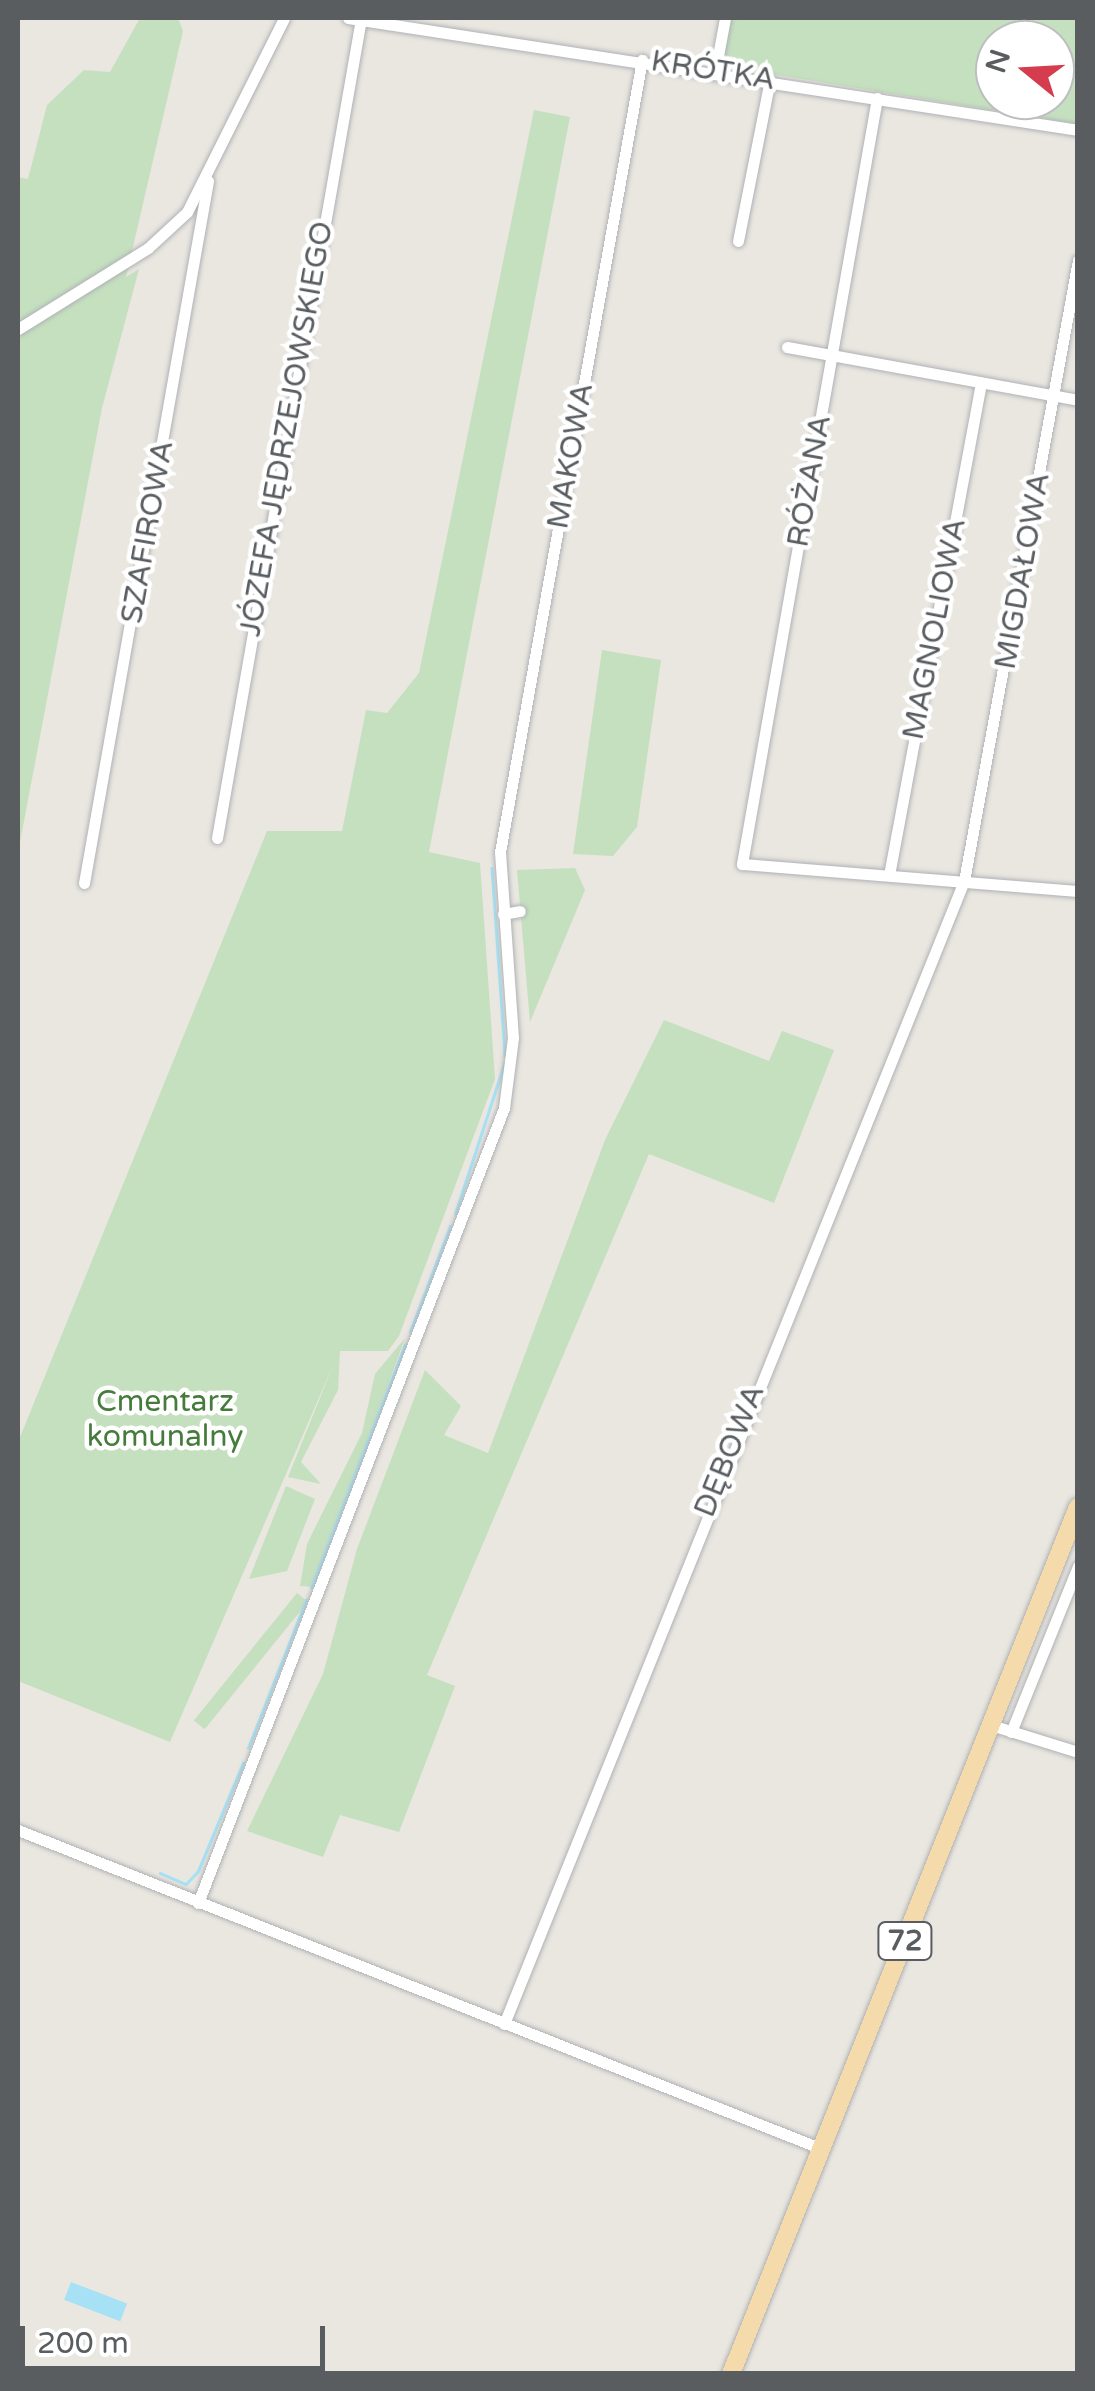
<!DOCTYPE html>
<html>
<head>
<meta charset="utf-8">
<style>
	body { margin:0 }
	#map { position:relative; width:1095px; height:2391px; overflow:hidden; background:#eae6e0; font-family:"Varela Round",sans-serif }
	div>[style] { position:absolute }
	.green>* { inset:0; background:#c5e0bf; transform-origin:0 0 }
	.water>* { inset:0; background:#a6e1f5; transform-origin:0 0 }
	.stream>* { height:2.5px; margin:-1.25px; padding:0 1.25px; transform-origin:1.25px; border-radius:1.25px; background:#a6e1f5 }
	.roads { filter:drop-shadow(0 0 2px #aeb2b5) drop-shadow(0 0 2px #aeb2b5) }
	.street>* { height:11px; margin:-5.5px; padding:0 5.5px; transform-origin:5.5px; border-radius:5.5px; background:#fff }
	.primary>* { height:18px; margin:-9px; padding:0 9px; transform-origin:9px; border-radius:9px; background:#f5dbab }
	span { translate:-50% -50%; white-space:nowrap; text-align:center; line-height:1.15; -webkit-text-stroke:9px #fff; paint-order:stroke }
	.shield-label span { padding:2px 8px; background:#fff; border:2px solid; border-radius:8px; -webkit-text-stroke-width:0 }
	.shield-label { font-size:28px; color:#595d60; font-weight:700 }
	.street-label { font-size:30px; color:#595d60 }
	.park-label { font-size:30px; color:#457c3c }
	.frame { position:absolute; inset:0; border:20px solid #595d60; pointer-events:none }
	.north { position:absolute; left:975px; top:20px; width:100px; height:100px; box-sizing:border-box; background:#fff; border:2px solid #bdbebf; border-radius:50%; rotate:288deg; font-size:28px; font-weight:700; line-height:40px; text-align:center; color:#595d60 }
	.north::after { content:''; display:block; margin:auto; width:35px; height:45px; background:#d53c4d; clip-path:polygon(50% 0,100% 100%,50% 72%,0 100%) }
	.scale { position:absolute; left:20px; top:2326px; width:305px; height:45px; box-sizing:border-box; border:5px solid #595d60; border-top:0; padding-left:12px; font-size:30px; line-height:35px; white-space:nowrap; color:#595d60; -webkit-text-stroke:8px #fff; paint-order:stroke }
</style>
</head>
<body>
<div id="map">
	<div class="green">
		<i style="clip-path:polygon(140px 18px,178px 18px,183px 31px,126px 277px,139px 269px,102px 408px,18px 853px,18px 177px,28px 179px,47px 105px,84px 70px,110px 72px)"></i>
		<i style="clip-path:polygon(evenodd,725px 18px,1077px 18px,1077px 124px,717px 65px,725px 18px,995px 40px,1055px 40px,1055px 100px,995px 100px,995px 40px)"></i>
		<i style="clip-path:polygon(534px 110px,570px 117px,429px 852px,480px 863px,495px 1079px,399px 1336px,388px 1351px,340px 1351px,338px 1390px,301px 1462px,321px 1484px,288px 1477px,334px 1363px,170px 1742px,18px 1681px,18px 1442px,267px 831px,342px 831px,366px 710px,387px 713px,419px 673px)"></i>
		<i style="clip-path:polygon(602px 650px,661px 660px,637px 827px,613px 856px,573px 854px)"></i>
		<i style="clip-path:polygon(575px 868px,585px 890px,530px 1022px,517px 870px)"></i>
		<i style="clip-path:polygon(664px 1020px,769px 1061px,782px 1031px,834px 1050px,774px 1203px,649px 1154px,427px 1675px,455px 1686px,399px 1832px,340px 1815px,323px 1857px,247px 1831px,323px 1674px,357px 1549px,425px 1370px,461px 1406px,444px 1435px,488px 1453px,605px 1140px)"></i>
		<i style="clip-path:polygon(405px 1338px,314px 1587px,300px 1586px,307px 1544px,362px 1433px,375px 1374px)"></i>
		<i style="clip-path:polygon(286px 1486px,315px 1499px,287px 1571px,249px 1579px)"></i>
		<i style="left:297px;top:1593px;width:14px;height:164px;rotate:39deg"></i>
	</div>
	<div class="water">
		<i style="left:71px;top:2282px;width:60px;height:19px;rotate:21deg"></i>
	</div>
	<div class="stream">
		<i style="left:492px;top:868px;width:188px;rotate:86deg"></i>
		<i style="left:455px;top:1214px;width:158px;rotate:-71.9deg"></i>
		<i style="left:410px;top:1332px;width:113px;rotate:-69.3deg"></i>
		<i style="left:311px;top:1588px;width:261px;rotate:-68.9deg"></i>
		<i style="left:248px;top:1748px;width:159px;rotate:-68.6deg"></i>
		<i style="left:160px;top:1873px;width:28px;rotate:23deg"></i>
		<i style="left:186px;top:1884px;width:18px;rotate:-47deg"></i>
		<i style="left:198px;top:1871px;width:117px;rotate:-67.4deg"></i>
	</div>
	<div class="roads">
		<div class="street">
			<i style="left:348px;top:18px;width:739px;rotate:8.72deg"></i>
			<i style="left:715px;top:72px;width:55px;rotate:-79.5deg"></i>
			<i style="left:877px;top:98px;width:778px;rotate:100deg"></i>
			<i style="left:742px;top:864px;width:337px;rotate:4.6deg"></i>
			<i style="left:738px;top:241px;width:164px;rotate:-78.8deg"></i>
			<i style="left:18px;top:329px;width:153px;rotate:-31.9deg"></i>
			<i style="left:148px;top:248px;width:53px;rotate:-42.7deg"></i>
			<i style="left:187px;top:212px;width:217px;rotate:-63.4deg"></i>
			<i style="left:787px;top:347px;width:296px;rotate:10.3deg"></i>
			<i style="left:217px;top:838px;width:832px;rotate:-80.03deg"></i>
			<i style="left:889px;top:875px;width:501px;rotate:-79.41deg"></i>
			<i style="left:84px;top:883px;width:713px;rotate:-79.98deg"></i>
			<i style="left:503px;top:914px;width:17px;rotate:-10deg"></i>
			<i style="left:991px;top:1725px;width:91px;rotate:17.2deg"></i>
			<i style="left:1011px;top:1732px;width:179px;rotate:-68deg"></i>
			<i style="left:18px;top:1830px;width:865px;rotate:21.64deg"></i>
			<i style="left:198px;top:1903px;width:852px;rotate:-68.95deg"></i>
			<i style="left:504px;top:1108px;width:71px;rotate:-82.7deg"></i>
			<i style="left:513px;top:1038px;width:186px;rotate:-94deg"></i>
			<i style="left:500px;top:852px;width:805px;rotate:-79.84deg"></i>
			<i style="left:504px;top:2024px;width:1232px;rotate:-68.08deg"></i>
			<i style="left:964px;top:881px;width:631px;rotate:-79.6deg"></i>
		</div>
		<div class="primary">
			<i style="left:731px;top:2374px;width:934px;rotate:-68.19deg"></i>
		</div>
	</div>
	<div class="shield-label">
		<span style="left:905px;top:1941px">72</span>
	</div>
	<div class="street-label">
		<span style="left:713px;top:71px;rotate:9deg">KRÓTKA</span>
		<span style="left:287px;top:429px;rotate:-80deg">JÓZEFA JĘDRZEJOWSKIEGO</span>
		<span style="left:571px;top:456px;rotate:-80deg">MAKOWA</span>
		<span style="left:810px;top:481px;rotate:-80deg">RÓŻANA</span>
		<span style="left:148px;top:532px;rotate:-80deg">SZAFIROWA</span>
		<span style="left:1023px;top:571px;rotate:-80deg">MIGDAŁOWA</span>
		<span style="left:935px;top:629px;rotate:-79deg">MAGNOLIOWA</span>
		<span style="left:730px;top:1451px;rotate:-68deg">DĘBOWA</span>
	</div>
	<div class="park-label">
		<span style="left:165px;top:1419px">Cmentarz<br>komunalny</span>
	</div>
	<div class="frame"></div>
	<div class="north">N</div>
	<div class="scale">200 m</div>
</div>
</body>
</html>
